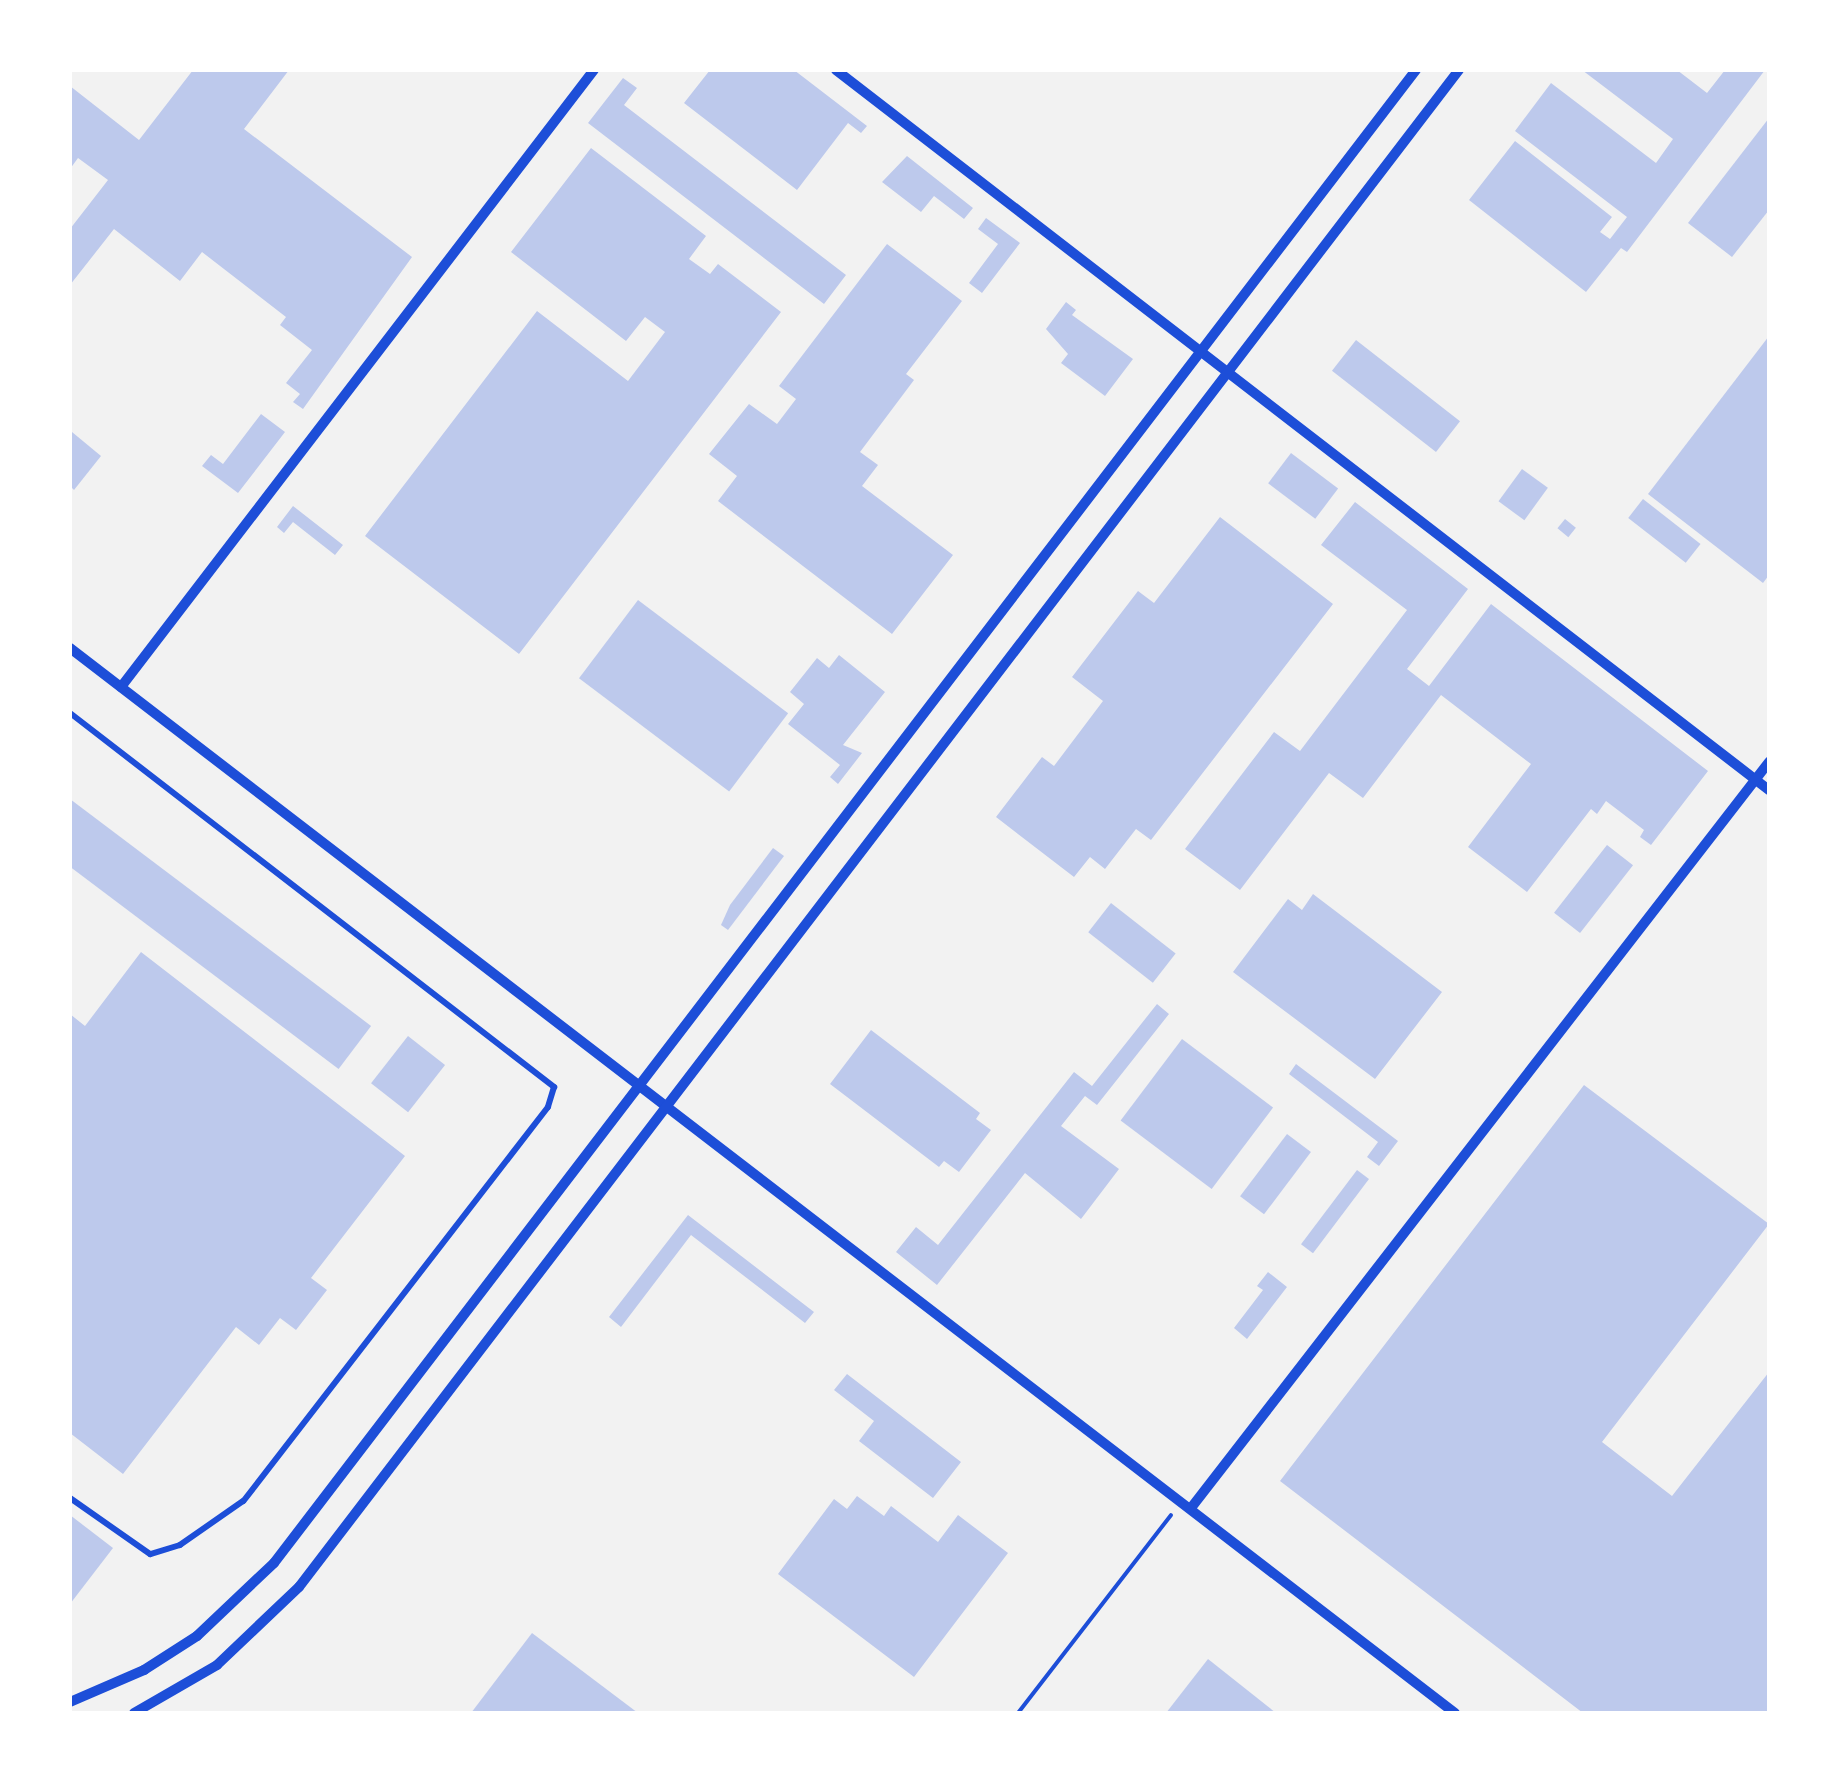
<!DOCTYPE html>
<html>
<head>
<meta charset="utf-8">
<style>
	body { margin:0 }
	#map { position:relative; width:1839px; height:1783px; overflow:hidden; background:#f2f2f2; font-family:"Archivo Narrow",sans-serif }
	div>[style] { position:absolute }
	.building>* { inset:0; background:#bdc9ec; transform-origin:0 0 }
	.path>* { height:4px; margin:-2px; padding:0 2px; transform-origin:2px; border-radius:2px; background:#1d4ed8 }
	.service>* { height:6px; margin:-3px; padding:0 3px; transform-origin:3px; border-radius:3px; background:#1d4ed8 }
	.minor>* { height:10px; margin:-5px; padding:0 5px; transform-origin:5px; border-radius:5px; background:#1d4ed8 }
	span { translate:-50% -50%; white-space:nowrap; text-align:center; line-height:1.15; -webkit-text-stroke:8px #fff; paint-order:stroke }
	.frame { position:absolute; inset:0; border:72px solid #fff; pointer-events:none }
</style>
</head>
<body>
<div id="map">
	<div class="building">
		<i style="clip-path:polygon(193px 70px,289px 70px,244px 129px,412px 257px,303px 409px,293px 402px,300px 394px,286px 383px,312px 350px,280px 325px,286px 317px,202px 252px,180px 281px,114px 229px,70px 285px,70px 229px,108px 180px,78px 158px,70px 169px,70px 86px,139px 140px)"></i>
		<i style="clip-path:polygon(710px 70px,794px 70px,867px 126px,861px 133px,848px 123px,797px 190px,684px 103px)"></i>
		<i style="clip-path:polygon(1582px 70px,1677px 70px,1707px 93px,1725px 70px,1765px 70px,1627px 252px,1621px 248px,1586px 292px,1469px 200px,1515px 141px,1612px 217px,1600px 232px,1610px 239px,1627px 217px,1515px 131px,1551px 83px,1656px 163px,1673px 139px)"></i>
		<i style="clip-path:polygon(623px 78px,637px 88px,624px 105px,846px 275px,824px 304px,588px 123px)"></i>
		<i style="clip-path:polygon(1769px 118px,1769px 210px,1732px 257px,1688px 223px)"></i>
		<i style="clip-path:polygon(591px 148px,706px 236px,689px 259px,710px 274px,718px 264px,781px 312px,519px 654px,365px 536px,537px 311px,628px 381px,665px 332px,645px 317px,626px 341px,511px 252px)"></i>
		<i style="clip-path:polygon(907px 156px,973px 208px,964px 219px,934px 196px,921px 212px,882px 182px)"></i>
		<i style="clip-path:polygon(986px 218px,1020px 243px,982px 293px,969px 283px,998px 244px,978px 229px)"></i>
		<i style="clip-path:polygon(887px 244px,962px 301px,906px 374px,914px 380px,860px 452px,878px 465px,862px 486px,953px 555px,892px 634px,718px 501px,737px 476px,709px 454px,749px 404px,777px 424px,796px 399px,779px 386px)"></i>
		<i style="clip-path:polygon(1066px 302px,1076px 310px,1072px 315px,1133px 359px,1105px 396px,1061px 363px,1068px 354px,1046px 329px)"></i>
		<i style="clip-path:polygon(1769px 336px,1769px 575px,1763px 583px,1648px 494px)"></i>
		<i style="left:1356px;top:340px;width:132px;height:39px;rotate:38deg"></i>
		<i style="clip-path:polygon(261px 414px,285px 432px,238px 493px,202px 466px,211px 455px,223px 464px)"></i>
		<i style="clip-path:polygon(72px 432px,101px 456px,74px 490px,70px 486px)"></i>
		<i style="left:1291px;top:453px;width:59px;height:38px;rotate:37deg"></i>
		<i style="left:1522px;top:469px;width:32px;height:40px;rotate:36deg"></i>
		<i style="left:1643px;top:499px;width:73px;height:24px;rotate:38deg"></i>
		<i style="clip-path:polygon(1355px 502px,1468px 589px,1407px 669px,1429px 686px,1491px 604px,1708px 771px,1651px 845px,1640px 837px,1644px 830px,1606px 801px,1597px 814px,1591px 809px,1527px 892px,1468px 847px,1531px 764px,1441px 695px,1363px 798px,1329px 773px,1240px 890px,1185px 849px,1274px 732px,1300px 751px,1407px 610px,1321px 545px)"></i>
		<i style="clip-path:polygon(293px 506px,343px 545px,335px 555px,293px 522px,284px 533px,277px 527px)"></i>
		<i style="clip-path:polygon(1220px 517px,1333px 604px,1151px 840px,1136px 829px,1105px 869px,1090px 857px,1074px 877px,996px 817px,1042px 757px,1054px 766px,1103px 701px,1072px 677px,1138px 591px,1154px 603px)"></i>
		<i style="left:1565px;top:519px;width:14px;height:12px;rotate:39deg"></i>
		<i style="left:638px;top:600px;width:188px;height:98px;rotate:37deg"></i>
		<i style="clip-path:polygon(839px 655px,885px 692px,843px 745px,862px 753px,838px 784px,830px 777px,840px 765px,788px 724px,804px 704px,790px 692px,817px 658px,829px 668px)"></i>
		<i style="left:70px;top:799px;width:377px;height:54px;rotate:37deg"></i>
		<i style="left:1607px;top:845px;width:33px;height:86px;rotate:38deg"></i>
		<i style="clip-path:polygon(773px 848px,784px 856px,728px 930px,721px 925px,730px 905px)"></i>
		<i style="clip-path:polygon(1313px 894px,1442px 992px,1375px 1079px,1233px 972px,1288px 899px,1302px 910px)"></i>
		<i style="left:1111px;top:903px;width:82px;height:37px;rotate:38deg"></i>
		<i style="clip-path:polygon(141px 952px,405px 1156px,311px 1278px,327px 1290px,296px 1330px,280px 1318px,259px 1345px,236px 1327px,123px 1474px,70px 1433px,70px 1014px,85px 1026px)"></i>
		<i style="clip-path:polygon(1157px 1004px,1169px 1014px,1097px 1105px,1085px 1096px,1061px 1126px,1119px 1169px,1081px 1219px,1025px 1173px,937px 1285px,896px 1252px,916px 1227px,938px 1245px,1074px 1072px,1092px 1086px)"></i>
		<i style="clip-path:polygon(871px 1030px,980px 1113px,976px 1119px,991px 1130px,959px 1172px,944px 1161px,939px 1167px,830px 1084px)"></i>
		<i style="left:408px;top:1036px;width:47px;height:60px;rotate:38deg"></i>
		<i style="left:1182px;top:1039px;width:114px;height:102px;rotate:37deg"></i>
		<i style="clip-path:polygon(1296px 1064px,1398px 1141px,1379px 1166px,1367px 1157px,1378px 1142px,1289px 1074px)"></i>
		<i style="clip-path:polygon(1584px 1085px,1769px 1224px,1602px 1442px,1672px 1496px,1769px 1372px,1769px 1713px,1583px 1713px,1280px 1481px)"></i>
		<i style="left:1287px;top:1134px;width:30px;height:78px;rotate:37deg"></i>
		<i style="left:1357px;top:1170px;width:15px;height:93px;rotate:37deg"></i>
		<i style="clip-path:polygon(688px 1215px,814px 1312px,805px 1323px,691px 1235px,621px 1327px,609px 1317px)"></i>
		<i style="clip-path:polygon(1268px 1272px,1287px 1287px,1247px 1339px,1234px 1328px,1263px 1290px,1257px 1286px)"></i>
		<i style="clip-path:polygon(847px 1374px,961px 1462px,933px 1498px,859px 1441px,874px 1421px,834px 1390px)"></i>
		<i style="clip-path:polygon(857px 1496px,884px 1516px,891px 1506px,938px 1542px,958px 1515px,1008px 1553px,914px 1677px,778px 1574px,834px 1499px,847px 1509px)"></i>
		<i style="clip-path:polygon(70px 1515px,113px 1548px,70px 1604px)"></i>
		<i style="clip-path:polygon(532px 1633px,638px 1713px,471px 1713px)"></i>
		<i style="clip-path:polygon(1208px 1659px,1276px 1713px,1166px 1713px)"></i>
	</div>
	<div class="path">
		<i style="left:1018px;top:1713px;width:250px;rotate:-52.3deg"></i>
	</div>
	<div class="service">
		<i style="left:70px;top:713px;width:612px;rotate:37.69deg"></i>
		<i style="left:554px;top:1087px;width:21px;rotate:107deg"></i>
		<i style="left:548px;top:1107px;width:498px;rotate:127.7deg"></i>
		<i style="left:243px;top:1501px;width:77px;rotate:145.1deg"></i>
		<i style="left:180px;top:1545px;width:31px;rotate:163deg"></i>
		<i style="left:150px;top:1554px;width:98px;rotate:-145deg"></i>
	</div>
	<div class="minor">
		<i style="left:836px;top:70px;width:1179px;rotate:37.66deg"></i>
		<i style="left:70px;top:648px;width:1747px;rotate:37.56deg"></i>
		<i style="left:121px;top:687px;width:777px;rotate:-52.53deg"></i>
		<i style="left:1191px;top:1508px;width:944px;rotate:-52.23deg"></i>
		<i style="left:70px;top:1702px;width:81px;rotate:-23.4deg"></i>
		<i style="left:144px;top:1670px;width:63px;rotate:-32.7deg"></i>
		<i style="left:197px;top:1636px;width:106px;rotate:-43.5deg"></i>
		<i style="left:274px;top:1563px;width:1880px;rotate:-52.59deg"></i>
		<i style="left:134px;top:1713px;width:96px;rotate:-30deg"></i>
		<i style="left:217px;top:1665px;width:113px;rotate:-43.6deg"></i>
		<i style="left:299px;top:1587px;width:1910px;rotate:-52.6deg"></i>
	</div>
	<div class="frame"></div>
</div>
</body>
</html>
